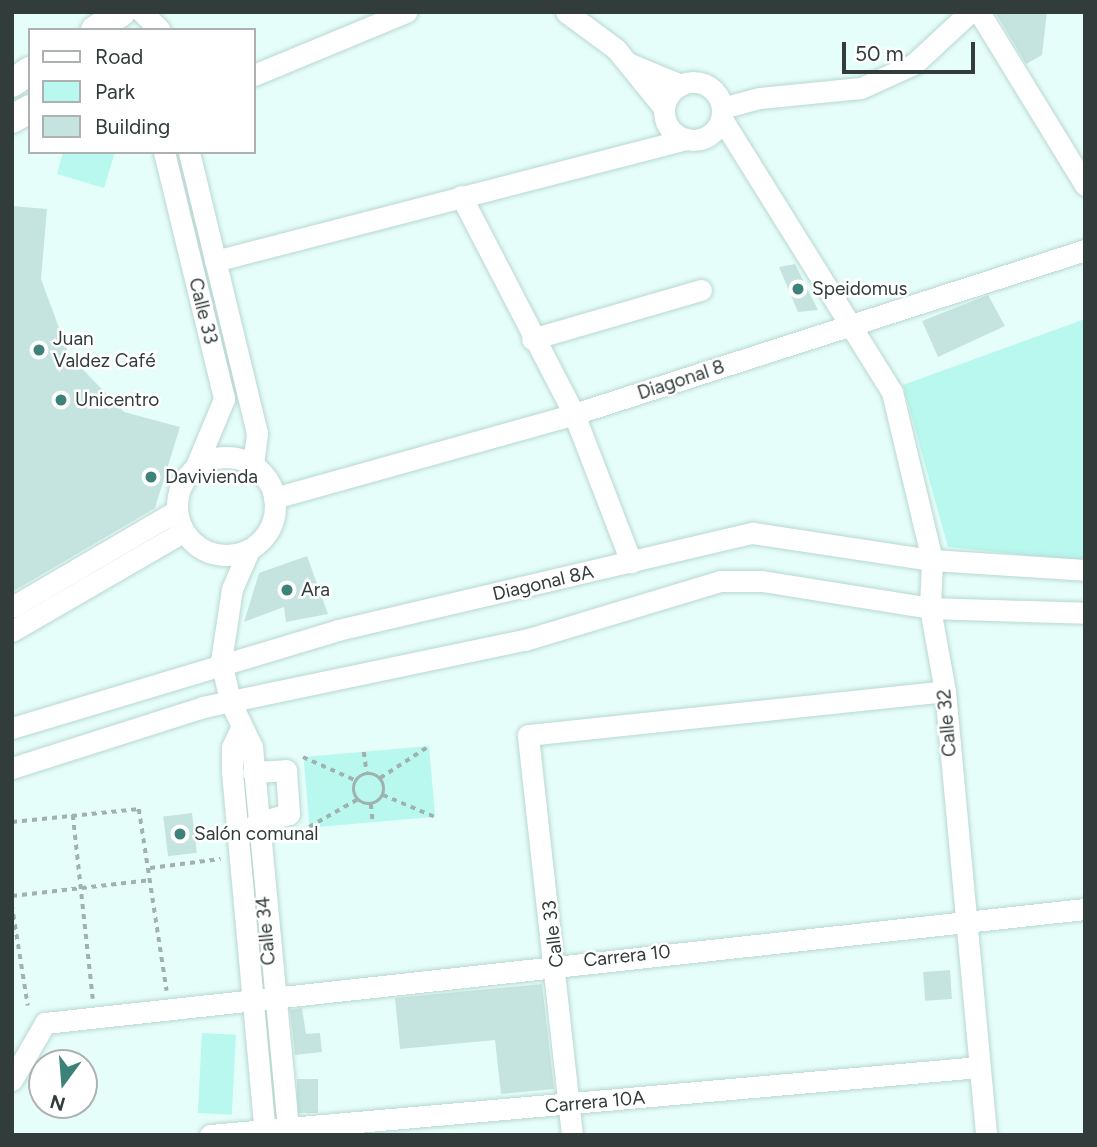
<!DOCTYPE html>
<html>
<head>
<meta charset="utf-8">
<style>
	body { margin:0 }
	#map { position:relative; width:1097px; height:1147px; overflow:hidden; background:#e6fefa; font-family:Figtree,sans-serif }
	div>[style] { position:absolute }
	.green>* { inset:0; background:#b8f8ee; transform-origin:0 0 }
	.building>* { inset:0; background:#c6e4df; transform-origin:0 0 }
	.path>* { height:3.5px; margin-top:-1.75px; transform-origin:0; background:repeating-linear-gradient(90deg,#9fb2af 0 5px,transparent 0 10px) }
	.path>.ring { margin:-1.75px; padding:0; box-sizing:content-box; background:none; border:3.5px solid #9fb2af; border-radius:50% }
	.roads { filter:drop-shadow(0 0 2px #b9d7d2) drop-shadow(0 0 2px #b9d7d2) }
	.minor>* { height:21px; margin:-10.5px; padding:0 10.5px; transform-origin:10.5px; border-radius:10.5px; background:#fff }
	.minor>.ring { margin:-10.5px; padding:0; box-sizing:content-box; background:none; border:21px solid #fff; border-radius:50% }
	.major>* { height:28px; margin:-14px; padding:0 14px; transform-origin:14px; border-radius:14px; background:#fff }
	.dots>* { width:19px; height:19px; translate:-50% -50%; box-sizing:border-box; border:4px solid #fff; border-radius:50% }
	span { translate:-50% -50%; white-space:nowrap; text-align:center; line-height:1.15; -webkit-text-stroke:5px #fff; paint-order:stroke }
	.poi-label { font-size:19px; color:#323d3b }
	.left { translate:0 -50%; text-align:left }
	.street-label { font-size:19px; color:#323d3b }
	.frame { position:absolute; inset:0; border:14px solid #323d3b; pointer-events:none }
	.legend { position:absolute; left:28px; top:28px; width:228px; height:126px; box-sizing:border-box; background:#fff; border:2px solid #adb1b1; margin:0; padding:9px 12px; list-style:none; font-size:21px; color:#323d3b }
	.legend li { display:flex; align-items:center; gap:14px; height:35px }
	.legend b { width:35px; border:2px solid #adb1b1 }
	.north { position:absolute; left:28px; top:1049px; width:70px; height:70px; box-sizing:border-box; background:#fff; border:2px solid #adb1b1; border-radius:50%; rotate:196deg; font-size:19px; font-weight:700; line-height:28px; text-align:center; color:#323d3b }
	.north::after { content:''; display:block; margin:auto; width:24px; height:32px; background:#3d8279; clip-path:polygon(50% 0,100% 100%,50% 72%,0 100%) }
	.scale { position:absolute; left:842px; top:42px; width:133px; height:32px; box-sizing:border-box; border:4px solid #323d3b; border-top:0; padding-left:9px; font-size:21px; line-height:24px; white-space:nowrap; color:#323d3b; -webkit-text-stroke:5px #fff; paint-order:stroke }
</style>
</head>
<body>
<div id="map">
	<div class="green">
		<i style="clip-path:polygon(63px 152px,115px 152px,104px 188px,57px 174px)"></i>
		<i style="clip-path:polygon(1085px 319px,1085px 561px,948px 547px,903px 385px)"></i>
		<i style="left:429px;top:746px;width:71px;height:126px;rotate:85deg"></i>
		<i style="left:202px;top:1033px;width:34px;height:80px;rotate:3deg"></i>
	</div>
	<div class="building">
		<i style="clip-path:polygon(995px 12px,1047px 12px,1042px 55px,1026px 64px)"></i>
		<i style="clip-path:polygon(12px 206px,47px 209px,41px 279px,69px 355px,124px 412px,180px 427px,155px 508px,12px 592px)"></i>
		<i style="clip-path:polygon(795px 264px,818px 310px,798px 312px,779px 267px)"></i>
		<i style="clip-path:polygon(988px 295px,1005px 326px,938px 357px,922px 321px)"></i>
		<i style="clip-path:polygon(307px 556px,328px 614px,286px 622px,284px 607px,244px 622px,259px 573px)"></i>
		<i style="left:192px;top:813px;width:40px;height:29px;rotate:83deg"></i>
		<i style="left:950px;top:970px;width:29px;height:27px;rotate:86deg"></i>
		<i style="clip-path:polygon(542px 984px,554px 1089px,501px 1094px,495px 1040px,400px 1049px,395px 998px)"></i>
		<i style="clip-path:polygon(302px 1008px,306px 1034px,320px 1033px,322px 1052px,295px 1055px,290px 1010px)"></i>
		<i style="left:297px;top:1079px;width:21px;height:34px"></i>
	</div>
	<div class="path">
		<i style="left:364px;top:752px;width:22px;rotate:82deg"></i>
		<i style="left:303px;top:757px;width:59px;rotate:24deg"></i>
		<i class="ring" style="left:354px;top:774px;width:26.5px;height:26.5px"></i>
		<i style="left:380px;top:778px;width:59px;rotate:-33.1deg"></i>
		<i style="left:383px;top:795px;width:56px;rotate:22.9deg"></i>
		<i style="left:371px;top:804px;width:18px;rotate:84deg"></i>
		<i style="left:73px;top:815px;width:185px;rotate:83.8deg"></i>
		<i style="left:12px;top:822px;width:128px;rotate:-5.8deg"></i>
		<i style="left:139px;top:809px;width:184px;rotate:81.3deg"></i>
		<i style="left:309px;top:827px;width:56px;rotate:-29.7deg"></i>
		<i style="left:150px;top:868px;width:71px;rotate:-7.3deg"></i>
		<i style="left:12px;top:896px;width:140px;rotate:-6.6deg"></i>
		<i style="left:12px;top:905px;width:102px;rotate:81deg"></i>
	</div>
	<div class="roads">
		<div class="minor">
			<i style="left:142px;top:12px;width:25px;rotate:45deg"></i>
			<i style="left:566px;top:12px;width:62px;rotate:36.5deg"></i>
			<i style="left:616px;top:49px;width:76px;rotate:50.9deg"></i>
			<i style="left:979px;top:12px;width:203px;rotate:58.5deg"></i>
			<i style="left:630px;top:64px;width:55px;rotate:22.4deg"></i>
			<i style="left:254px;top:75px;width:165px;rotate:-22.5deg"></i>
			<i class="ring" style="left:664px;top:82px;width:37px;height:37px"></i>
			<i style="left:722px;top:108px;width:39px;rotate:-15deg"></i>
			<i style="left:760px;top:98px;width:101px;rotate:-5.7deg"></i>
			<i style="left:861px;top:88px;width:58px;rotate:-24.4deg"></i>
			<i style="left:914px;top:64px;width:76px;rotate:-42.9deg"></i>
			<i style="left:722px;top:119px;width:322px;rotate:58.1deg"></i>
			<i style="left:892px;top:392px;width:173px;rotate:76.6deg"></i>
			<i style="left:932px;top:560px;width:48px;rotate:92.4deg"></i>
			<i style="left:930px;top:608px;width:84px;rotate:79.8deg"></i>
			<i style="left:945px;top:691px;width:446px;rotate:84.7deg"></i>
			<i style="left:164px;top:152px;width:254px;rotate:76.3deg"></i>
			<i style="left:224px;top:399px;width:73px;rotate:112.7deg"></i>
			<i style="left:189px;top:152px;width:289px;rotate:76.4deg"></i>
			<i style="left:257px;top:433px;width:32px;rotate:97deg"></i>
			<i style="left:461px;top:196px;width:246px;rotate:62.6deg"></i>
			<i style="left:574px;top:414px;width:159px;rotate:68.9deg"></i>
			<i style="left:215px;top:261px;width:487px;rotate:-14.5deg"></i>
			<i style="left:532px;top:339px;width:176px;rotate:-16.2deg"></i>
			<i class="ring" style="left:177px;top:457px;width:77px;height:77px"></i>
			<i style="left:274px;top:498px;width:312px;rotate:-15.6deg"></i>
			<i style="left:574px;top:414px;width:537px;rotate:-17.79deg"></i>
			<i style="left:249px;top:550px;width:43px;rotate:113.6deg"></i>
			<i style="left:232px;top:589px;width:73px;rotate:98.7deg"></i>
			<i style="left:221px;top:661px;width:41px;rotate:77.3deg"></i>
			<i style="left:230px;top:701px;width:51px;rotate:64.4deg"></i>
			<i style="left:252px;top:747px;width:390px;rotate:84.6deg"></i>
			<i style="left:12px;top:607px;width:190px;rotate:-30.3deg"></i>
			<i style="left:12px;top:631px;width:198px;rotate:-30.1deg"></i>
			<i style="left:12px;top:728px;width:340px;rotate:-16.7deg"></i>
			<i style="left:338px;top:630px;width:426px;rotate:-13.2deg"></i>
			<i style="left:753px;top:533px;width:181px;rotate:8.6deg"></i>
			<i style="left:932px;top:560px;width:153px;rotate:3.7deg"></i>
			<i style="left:240px;top:730px;width:19px;rotate:115deg"></i>
			<i style="left:232px;top:747px;width:25px;rotate:90deg"></i>
			<i style="left:232px;top:772px;width:364px;rotate:84.8deg"></i>
			<i style="left:12px;top:768px;width:201px;rotate:-17.7deg"></i>
			<i style="left:203px;top:707px;width:329px;rotate:-11.8deg"></i>
			<i style="left:525px;top:640px;width:204px;rotate:-16.8deg"></i>
			<i style="left:720px;top:581px;width:42px"></i>
			<i style="left:762px;top:581px;width:170px;rotate:9.1deg"></i>
			<i style="left:930px;top:608px;width:155px;rotate:1.8deg"></i>
			<i style="left:253px;top:772px;width:33px;rotate:-3deg"></i>
			<i style="left:286px;top:770px;width:44px;rotate:86.1deg"></i>
			<i style="left:289px;top:814px;width:34px;rotate:165deg"></i>
			<i style="left:12px;top:1080px;width:66px;rotate:-59.9deg"></i>
			<i style="left:45px;top:1023px;width:1046px;rotate:-6.26deg"></i>
			<i style="left:210px;top:1135px;width:772px;rotate:-5.05deg"></i>
			<i style="left:572px;top:1135px;width:402px;rotate:-96.3deg"></i>
			<i style="left:528px;top:735px;width:419px;rotate:-6deg"></i>
		</div>
		<div class="major">
			<i style="left:95px;top:30px;width:32px;rotate:-34deg"></i>
			<i style="left:12px;top:83px;width:22px;rotate:-34deg"></i>
			<i style="left:12px;top:119px;width:21px;rotate:-29deg"></i>
		</div>
	</div>
	<div class="dots">
		<i style="left:798px;top:289px;background:#3d8279"></i>
		<i style="left:39px;top:350px;background:#3d8279"></i>
		<i style="left:61px;top:400px;background:#3d8279"></i>
		<i style="left:151px;top:477px;background:#3d8279"></i>
		<i style="left:287px;top:590px;background:#3d8279"></i>
		<i style="left:180px;top:834px;background:#3d8279"></i>
	</div>
	<div class="poi-label">
		<span class="left" style="left:812px;top:289px">Speidomus</span>
		<span class="left" style="left:53px;top:350px">Juan<br>Valdez Café</span>
		<span class="left" style="left:75px;top:400px">Unicentro</span>
		<span class="left" style="left:165px;top:477px">Davivienda</span>
		<span class="left" style="left:301px;top:590px">Ara</span>
		<span class="left" style="left:194px;top:834px">Salón comunal</span>
	</div>
	<div class="street-label">
		<span style="left:203px;top:311px;rotate:76deg">Calle 33</span>
		<span style="left:681px;top:380px;rotate:-18deg">Diagonal 8</span>
		<span style="left:543px;top:583px;rotate:-13deg">Diagonal 8A</span>
		<span style="left:947px;top:723px;rotate:-95deg">Calle 32</span>
		<span style="left:266px;top:931px;rotate:-95deg">Calle 34</span>
		<span style="left:553px;top:934px;rotate:-97deg">Calle 33</span>
		<span style="left:627px;top:956px;rotate:-6deg">Carrera 10</span>
		<span style="left:595px;top:1102px;rotate:-5deg">Carrera 10A</span>
	</div>
	<div class="frame"></div>
	<ul class="legend">
	<li><b style="height:9px;background:#fff"></b>Road</li>
	<li><b style="height:19px;background:#b8f8ee"></b>Park</li>
	<li><b style="height:19px;background:#c6e4df"></b>Building</li>
	</ul>
	<div class="north">N</div>
	<div class="scale">50 m</div>
</div>
</body>
</html>
